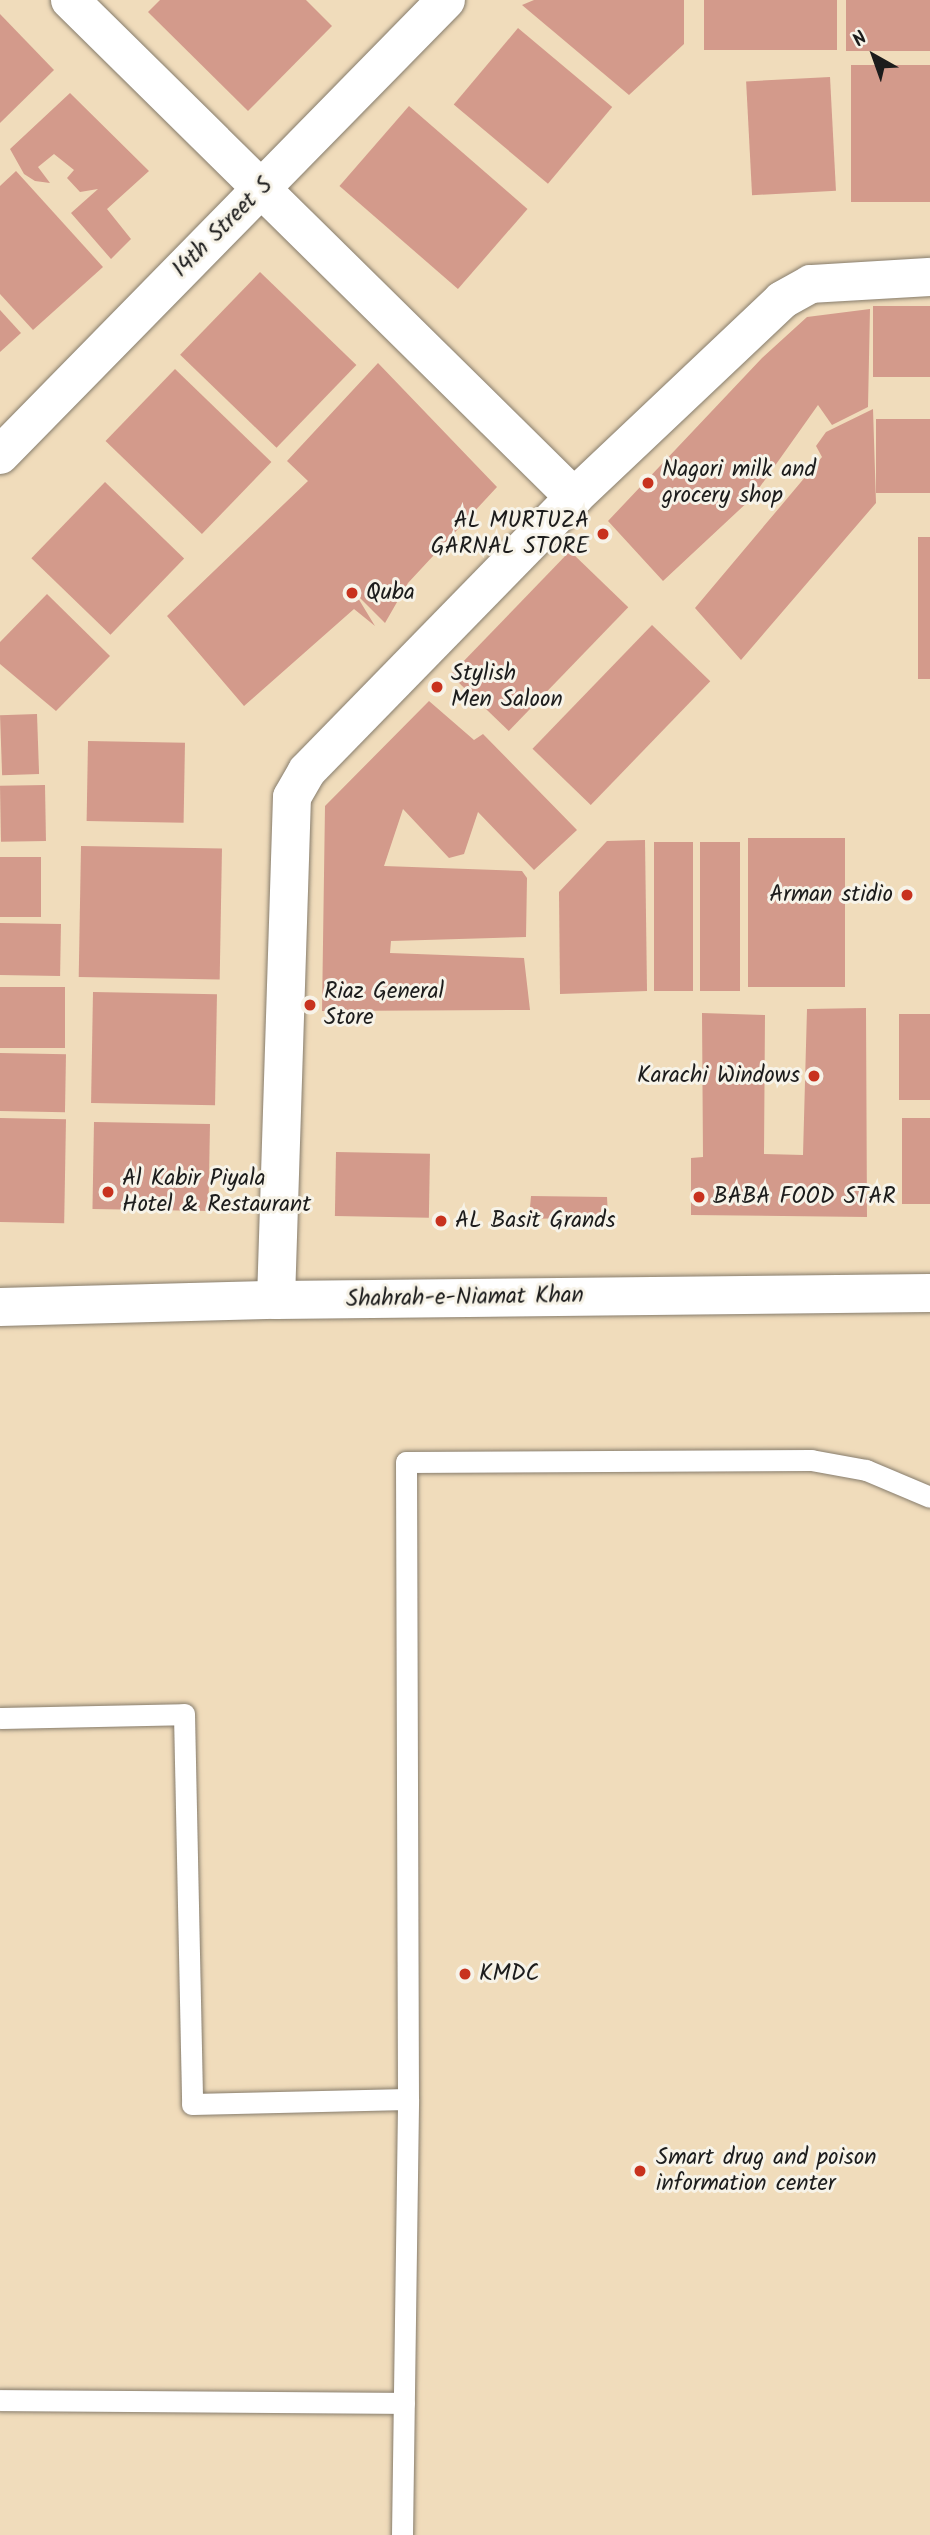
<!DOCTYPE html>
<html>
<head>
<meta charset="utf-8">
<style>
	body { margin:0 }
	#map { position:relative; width:930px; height:2535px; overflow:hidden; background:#f0dcbb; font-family:Kalam,sans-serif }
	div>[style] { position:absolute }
	.building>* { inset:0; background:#d39a8b; transform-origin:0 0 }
	.roads { filter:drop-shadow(0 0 2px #867c6c) drop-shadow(0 0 2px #867c6c) }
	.lane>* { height:21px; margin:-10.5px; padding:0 10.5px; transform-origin:10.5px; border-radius:10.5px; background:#fff }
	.street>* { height:38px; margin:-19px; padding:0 19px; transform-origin:19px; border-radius:19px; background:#fff }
	.secondary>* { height:38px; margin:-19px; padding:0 19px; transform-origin:19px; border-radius:19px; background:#fff }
	.dots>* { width:19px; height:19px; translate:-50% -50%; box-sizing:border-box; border:4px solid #f7f3e8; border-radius:50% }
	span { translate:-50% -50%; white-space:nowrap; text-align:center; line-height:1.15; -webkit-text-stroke:6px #f7f3e8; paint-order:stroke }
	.street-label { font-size:23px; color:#1c1c1c }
	.poi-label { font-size:23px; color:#1c1c1c }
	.left { translate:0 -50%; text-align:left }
	.right { translate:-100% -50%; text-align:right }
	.north { position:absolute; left:839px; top:21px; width:70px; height:70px; -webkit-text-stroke:5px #f7f3e8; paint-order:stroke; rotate:320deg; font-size:19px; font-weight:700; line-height:28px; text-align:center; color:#1c1c1c }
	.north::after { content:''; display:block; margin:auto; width:24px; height:32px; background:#1c1c1c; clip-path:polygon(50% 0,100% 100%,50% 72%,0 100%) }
</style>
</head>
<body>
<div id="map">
	<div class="building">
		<i style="clip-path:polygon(160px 0,306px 0,332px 26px,248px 111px,148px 12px)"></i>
		<i style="clip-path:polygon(534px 0,684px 0,684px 44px,629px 95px,522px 5px)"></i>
		<i style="left:704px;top:0;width:133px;height:50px"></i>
		<i style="left:846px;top:0;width:84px;height:51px"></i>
		<i style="clip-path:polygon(0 14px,54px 70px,0 123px)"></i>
		<i style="left:518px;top:28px;width:123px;height:100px;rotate:40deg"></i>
		<i style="left:930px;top:65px;width:137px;height:79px;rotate:90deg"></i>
		<i style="left:830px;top:77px;width:114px;height:84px;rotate:87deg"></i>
		<i style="clip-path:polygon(70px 93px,149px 171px,107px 209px,131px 239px,111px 259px,71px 213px,98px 189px,80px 192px,67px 178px,74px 170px,54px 154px,38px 167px,50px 183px,35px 181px,24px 174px,10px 149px)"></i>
		<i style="left:409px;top:106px;width:157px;height:106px;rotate:41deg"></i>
		<i style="clip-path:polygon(16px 171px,103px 267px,33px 330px,0 294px,0 186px)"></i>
		<i style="left:260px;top:272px;width:134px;height:115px;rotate:44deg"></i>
		<i style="left:930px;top:306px;width:71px;height:57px;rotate:90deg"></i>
		<i style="clip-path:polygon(870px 309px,868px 407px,832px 425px,818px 405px,752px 498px,663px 581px,608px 521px,762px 358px,807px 317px)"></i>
		<i style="clip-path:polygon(0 310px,21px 333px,0 352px)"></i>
		<i style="clip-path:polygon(378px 363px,497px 487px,408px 583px,385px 623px,355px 593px,375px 626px,354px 609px,244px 706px,167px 616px,308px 481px,287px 461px)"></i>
		<i style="left:175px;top:369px;width:134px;height:100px;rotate:44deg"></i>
		<i style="clip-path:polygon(873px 409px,876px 503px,741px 660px,695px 608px,822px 457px,816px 446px,826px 432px)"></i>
		<i style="left:930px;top:419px;width:74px;height:54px;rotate:90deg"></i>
		<i style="left:105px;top:482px;width:110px;height:106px;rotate:44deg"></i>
		<i style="left:930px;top:537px;width:142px;height:12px;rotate:90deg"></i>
		<i style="left:570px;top:551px;width:81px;height:172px;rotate:44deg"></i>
		<i style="clip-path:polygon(47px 594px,110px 656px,56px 711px,0 664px,0 642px)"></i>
		<i style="left:652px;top:625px;width:81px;height:172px;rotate:44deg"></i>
		<i style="clip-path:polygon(429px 701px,474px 740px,483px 734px,577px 830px,534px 870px,478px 812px,464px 854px,449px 858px,403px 809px,384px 866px,522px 871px,527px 878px,526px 937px,391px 941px,390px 953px,524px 958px,530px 1010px,322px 1011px,325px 806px)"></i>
		<i style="left:37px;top:714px;width:60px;height:37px;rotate:88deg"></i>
		<i style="left:88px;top:741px;width:97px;height:80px;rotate:1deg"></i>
		<i style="left:45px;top:785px;width:56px;height:45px;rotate:89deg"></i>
		<i style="left:748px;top:838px;width:97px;height:149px"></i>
		<i style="clip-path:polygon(645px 840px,647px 991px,560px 994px,559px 892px,607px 841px)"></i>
		<i style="left:654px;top:842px;width:39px;height:149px"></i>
		<i style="left:700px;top:842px;width:40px;height:149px"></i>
		<i style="left:81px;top:846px;width:141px;height:131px;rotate:1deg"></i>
		<i style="left:0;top:857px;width:41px;height:60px"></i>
		<i style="left:0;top:923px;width:61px;height:52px;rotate:1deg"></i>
		<i style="left:0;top:987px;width:65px;height:61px"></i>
		<i style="left:93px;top:992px;width:124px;height:111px;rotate:1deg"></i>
		<i style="clip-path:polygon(866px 1008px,867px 1217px,691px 1215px,691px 1158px,703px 1157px,702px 1013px,765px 1015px,764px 1154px,803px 1155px,807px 1009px)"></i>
		<i style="left:899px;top:1014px;width:31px;height:86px"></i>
		<i style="left:0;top:1053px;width:66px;height:58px;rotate:1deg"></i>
		<i style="left:0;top:1118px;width:66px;height:104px;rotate:1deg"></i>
		<i style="left:930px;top:1118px;width:86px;height:28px;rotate:90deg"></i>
		<i style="left:94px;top:1122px;width:116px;height:87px;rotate:1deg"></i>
		<i style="left:336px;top:1152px;width:94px;height:64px;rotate:1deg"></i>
		<i style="clip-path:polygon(531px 1196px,607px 1197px,608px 1217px,529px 1219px)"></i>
	</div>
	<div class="roads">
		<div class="lane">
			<i style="left:0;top:1718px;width:184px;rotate:-1.2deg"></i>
			<i style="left:184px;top:1714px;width:390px;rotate:88.8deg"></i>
			<i style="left:192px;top:2104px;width:216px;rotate:-1.3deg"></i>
			<i style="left:0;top:2400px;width:404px;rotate:0.4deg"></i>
			<i style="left:402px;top:2535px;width:436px;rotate:-89.2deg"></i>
			<i style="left:408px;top:2099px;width:637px;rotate:-90.18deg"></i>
			<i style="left:406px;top:1462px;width:405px;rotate:-0.3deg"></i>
			<i style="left:811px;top:1460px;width:56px;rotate:10.3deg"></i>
			<i style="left:866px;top:1470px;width:69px;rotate:22.9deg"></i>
		</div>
		<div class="street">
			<i style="left:70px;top:0;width:708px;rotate:44.6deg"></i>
			<i style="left:0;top:455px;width:637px;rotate:-45.57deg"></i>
			<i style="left:276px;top:1300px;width:503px;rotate:-88.18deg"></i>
			<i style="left:292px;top:797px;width:30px;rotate:-60deg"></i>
			<i style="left:307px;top:771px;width:383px;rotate:-45.7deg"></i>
			<i style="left:574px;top:497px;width:286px;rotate:-43.4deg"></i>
			<i style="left:782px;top:300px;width:33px;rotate:-29deg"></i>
			<i style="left:811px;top:284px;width:119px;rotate:-3.4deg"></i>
		</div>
		<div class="secondary">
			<i style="left:0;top:1307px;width:276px;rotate:-1.5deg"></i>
			<i style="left:276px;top:1300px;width:654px;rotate:-0.61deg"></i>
		</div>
	</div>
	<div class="dots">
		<i style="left:648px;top:483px;background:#c8321e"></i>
		<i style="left:603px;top:534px;background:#c8321e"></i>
		<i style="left:352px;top:593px;background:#c8321e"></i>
		<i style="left:437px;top:687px;background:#c8321e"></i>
		<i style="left:907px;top:895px;background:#c8321e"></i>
		<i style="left:310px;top:1005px;background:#c8321e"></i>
		<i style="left:814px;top:1076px;background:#c8321e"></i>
		<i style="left:108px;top:1192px;background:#c8321e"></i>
		<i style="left:699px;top:1197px;background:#c8321e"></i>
		<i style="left:441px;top:1221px;background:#c8321e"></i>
		<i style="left:465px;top:1974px;background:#c8321e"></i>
		<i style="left:640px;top:2171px;background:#c8321e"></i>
	</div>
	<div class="street-label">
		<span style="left:223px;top:228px;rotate:-45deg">14th Street S</span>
		<span style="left:465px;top:1298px;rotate:-1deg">Shahrah-e-Niamat Khan</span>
	</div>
	<div class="poi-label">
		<span class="left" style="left:662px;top:483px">Nagori milk and<br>grocery shop</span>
		<span class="right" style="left:589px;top:534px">AL MURTUZA<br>GARNAL STORE</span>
		<span class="left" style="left:366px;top:593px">Quba</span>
		<span class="left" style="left:451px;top:687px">Stylish<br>Men Saloon</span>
		<span class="right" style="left:893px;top:895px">Arman stidio</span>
		<span class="left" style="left:324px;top:1005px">Riaz General<br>Store</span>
		<span class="right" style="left:800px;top:1076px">Karachi Windows</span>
		<span class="left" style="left:122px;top:1192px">Al Kabir Piyala<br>Hotel &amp; Restaurant</span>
		<span class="left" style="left:713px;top:1197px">BABA FOOD STAR</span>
		<span class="left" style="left:455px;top:1221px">AL Basit Grands</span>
		<span class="left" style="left:479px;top:1974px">KMDC</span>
		<span class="left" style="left:656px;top:2171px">Smart drug and poison<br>information center</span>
	</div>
	<div class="north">N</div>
</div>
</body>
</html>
